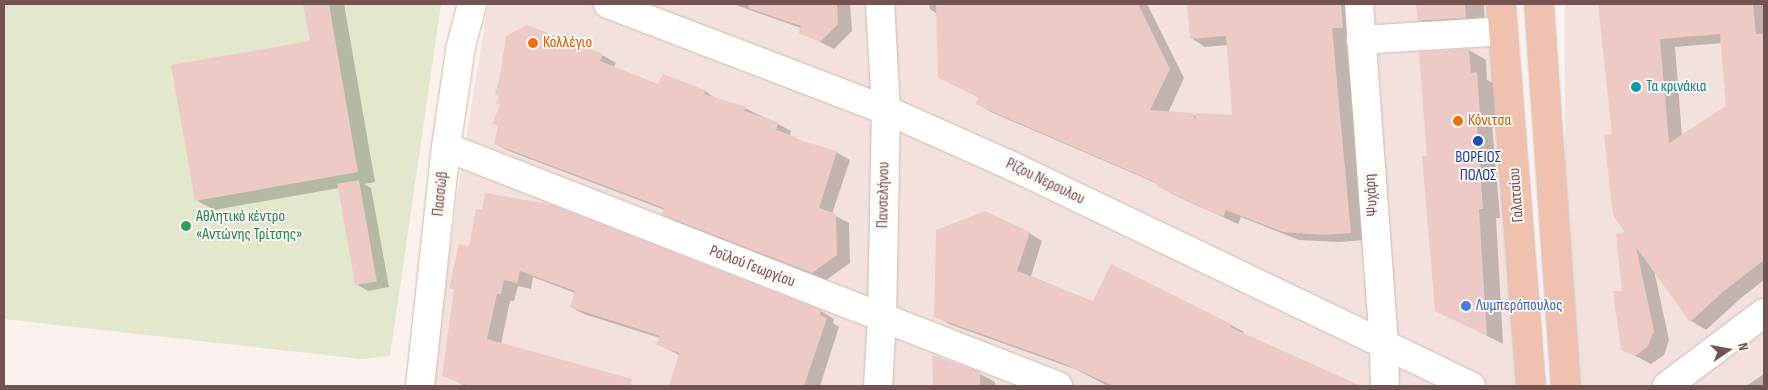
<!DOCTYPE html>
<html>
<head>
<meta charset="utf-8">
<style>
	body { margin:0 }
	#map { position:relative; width:1768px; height:390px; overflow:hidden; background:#fbf1ee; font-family:"Sofia Sans Condensed",sans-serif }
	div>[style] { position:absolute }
	.residential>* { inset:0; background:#f2e1dd; transform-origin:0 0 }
	.green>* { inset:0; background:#e1e8cd }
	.shadow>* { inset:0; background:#0003 }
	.building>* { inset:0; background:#edcac8; transform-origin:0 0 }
	.roads { filter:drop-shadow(0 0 1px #cfb9b6) drop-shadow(0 0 1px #cfb9b6) }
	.minor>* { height:28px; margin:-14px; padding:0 14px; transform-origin:14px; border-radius:14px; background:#fff }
	.major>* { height:28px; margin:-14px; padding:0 14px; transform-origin:14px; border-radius:14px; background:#f1c1af }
	.dots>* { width:14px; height:14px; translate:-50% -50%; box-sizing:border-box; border:2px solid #fef6f4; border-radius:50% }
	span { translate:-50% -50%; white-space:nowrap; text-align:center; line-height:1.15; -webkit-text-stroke:4px #fef6f4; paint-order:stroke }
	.food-label { font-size:16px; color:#c56008 }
	.left { translate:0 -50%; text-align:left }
	.culture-label { font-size:16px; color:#0d838f }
	.transit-label { font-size:16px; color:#164399 }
	.street-label { font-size:16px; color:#745252 }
	.leisure-label { font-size:16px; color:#27864d }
	.shop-label { font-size:16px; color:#366cbe }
	.frame { position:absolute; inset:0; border:5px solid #745252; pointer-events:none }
	.north { position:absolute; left:1703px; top:325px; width:50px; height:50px; -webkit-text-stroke:4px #fef6f4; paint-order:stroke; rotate:78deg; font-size:14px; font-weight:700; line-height:20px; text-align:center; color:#745252 }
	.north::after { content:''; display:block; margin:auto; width:18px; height:22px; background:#745252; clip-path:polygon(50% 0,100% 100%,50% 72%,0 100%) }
</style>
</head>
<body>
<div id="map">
	<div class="residential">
		<i style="clip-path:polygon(488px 4px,1493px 4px,1522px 386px,432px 386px,459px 182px)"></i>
		<i style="left:1565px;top:4px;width:199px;height:383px"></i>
	</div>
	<div class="green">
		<i style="clip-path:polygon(4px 4px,441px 4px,390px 356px,362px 359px,4px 319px)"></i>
	</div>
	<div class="shadow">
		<i style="clip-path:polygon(305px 4px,344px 4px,375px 182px,364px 184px,371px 188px,389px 287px,368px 291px,356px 284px,339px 188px,214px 210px,196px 200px,311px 42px)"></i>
		<i style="clip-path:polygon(733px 4px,850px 4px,852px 31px,834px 49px,800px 32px,801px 28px)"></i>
		<i style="clip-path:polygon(929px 4px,1095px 4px,1099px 8px,1101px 4px,1147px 4px,1184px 78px,1168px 113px,1192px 114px,1197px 117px,1233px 116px,1228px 45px,1205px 47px,1191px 38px,1196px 4px,1354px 4px,1357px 35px,1346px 36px,1365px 240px,1339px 242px,1299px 240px,1241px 217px,1238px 224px,1172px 194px,1158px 184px,991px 112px,977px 103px,980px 98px,939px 77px,937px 14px,930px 9px)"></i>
		<i style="clip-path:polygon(1417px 4px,1484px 4px,1485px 28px,1438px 31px,1419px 20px)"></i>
		<i style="clip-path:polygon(evenodd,1599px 4px,1764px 4px,1764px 280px,1741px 298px,1706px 330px,1691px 321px,1654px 270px,1669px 340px,1664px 355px,1651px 364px,1622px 349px,1627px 233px,1599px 4px,1722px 43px,1727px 106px,1682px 136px,1675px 47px,1722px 43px)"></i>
		<i style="clip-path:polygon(1469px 50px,1486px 60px,1487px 80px,1493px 83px,1496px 123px,1492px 124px,1500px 218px,1496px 218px,1503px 344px,1437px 310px,1428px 157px)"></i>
		<i style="clip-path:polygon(602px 55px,616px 63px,613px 68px,659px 86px,705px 91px,718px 100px,745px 108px,778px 124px,791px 131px,790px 136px,804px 142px,836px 152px,850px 160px,832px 214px,849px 223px,850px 263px,826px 280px,677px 222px,664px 214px,665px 210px,509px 151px,495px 144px)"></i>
		<i style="clip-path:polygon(552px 207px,821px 311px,834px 319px,833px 323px,839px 327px,820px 386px,670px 386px,679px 355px,658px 344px,660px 338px,584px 314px,571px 307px,575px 293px,533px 277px,531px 289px,518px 286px,514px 301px,510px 301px,501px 344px,618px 386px,466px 386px,444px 375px,470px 247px)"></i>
		<i style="clip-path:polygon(1029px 233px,1042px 241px,1031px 276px,1094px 303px,1111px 266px,1231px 325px,1244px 332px,1243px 334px,1357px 386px,1108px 386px,1075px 369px,949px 324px,936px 316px)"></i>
		<i style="clip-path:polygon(933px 357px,980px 374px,995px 382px,995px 386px,935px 386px)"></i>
		<i style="clip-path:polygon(1764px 374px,1764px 386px,1746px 386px)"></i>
	</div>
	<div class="building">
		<i style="clip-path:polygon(303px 4px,329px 4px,358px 172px,195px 201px,171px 65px,310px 41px)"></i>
		<i style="clip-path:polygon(749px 4px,837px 4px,838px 24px,820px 42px,798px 33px,801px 26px,748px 8px)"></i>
		<i style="clip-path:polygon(936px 4px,1138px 4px,1170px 69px,1150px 110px,1192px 113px,1196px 121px,1195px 113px,1232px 115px,1226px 36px,1190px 39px,1187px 5px,1341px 4px,1343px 28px,1332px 28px,1351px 233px,1324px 235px,1283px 232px,1226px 210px,1223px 217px,1156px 186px,1157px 183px,975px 104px,979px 97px,938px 78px)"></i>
		<i style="clip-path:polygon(1416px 4px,1465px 4px,1466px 18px,1418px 21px)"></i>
		<i style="clip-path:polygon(evenodd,1598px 4px,1753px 4px,1756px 34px,1764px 34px,1764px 260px,1725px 290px,1690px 322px,1636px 247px,1654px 331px,1648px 346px,1635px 356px,1621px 350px,1613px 291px,1622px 291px,1616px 234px,1625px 232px,1614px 217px,1612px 207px,1604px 135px,1612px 134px,1598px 4px,1720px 34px,1726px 106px,1669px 143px,1660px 39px,1720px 34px)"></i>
		<i style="clip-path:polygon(527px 25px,603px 54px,600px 61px,658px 84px,663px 74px,705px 90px,704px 94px,746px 107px,744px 111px,778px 122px,776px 130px,796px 137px,795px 139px,837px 151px,819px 208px,836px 214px,837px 255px,812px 273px,662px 215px,664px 208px,494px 144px,498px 126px,492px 124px,500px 105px,496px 103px,499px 96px,495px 94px,500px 76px,506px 36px)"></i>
		<i style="clip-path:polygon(1469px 49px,1471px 73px,1477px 72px,1480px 114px,1476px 115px,1483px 209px,1479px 209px,1487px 336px,1435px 311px,1422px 156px,1427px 156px,1419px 55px,1420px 52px)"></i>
		<i style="left:359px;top:180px;width:103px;height:22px;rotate:80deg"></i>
		<i style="clip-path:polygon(485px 193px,553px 205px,821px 310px,820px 315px,827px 318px,804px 386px,669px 386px,679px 353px,656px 345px,660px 336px,570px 307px,575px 291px,520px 271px,517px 283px,504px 280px,501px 294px,497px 294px,487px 339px,632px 379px,631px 386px,469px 386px,442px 376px,454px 290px,449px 288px,459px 244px,469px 246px,476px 209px,482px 210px)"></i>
		<i style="clip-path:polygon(985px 211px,1030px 232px,1017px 271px,1093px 301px,1111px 264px,1231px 324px,1230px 327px,1361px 386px,1114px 386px,1060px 362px,934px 317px,936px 230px)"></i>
		<i style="clip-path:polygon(932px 355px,980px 372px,980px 386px,933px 386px)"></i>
	</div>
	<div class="roads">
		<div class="minor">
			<i style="left:608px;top:4px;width:298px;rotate:20.9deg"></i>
			<i style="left:886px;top:110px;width:138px;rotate:24deg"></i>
			<i style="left:1012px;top:166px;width:509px;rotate:25.61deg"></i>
			<i style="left:1359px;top:4px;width:343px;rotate:85.8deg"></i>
			<i style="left:1384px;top:346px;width:40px;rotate:88.6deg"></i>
			<i style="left:1361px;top:40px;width:142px;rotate:-3.6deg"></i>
			<i style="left:446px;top:147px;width:657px;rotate:21.33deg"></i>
			<i style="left:420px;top:386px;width:240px;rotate:-83.8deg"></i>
			<i style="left:446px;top:147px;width:102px;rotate:-81.6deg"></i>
			<i style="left:461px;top:46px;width:43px;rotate:-75.3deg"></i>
			<i style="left:878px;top:386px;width:68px;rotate:-86.6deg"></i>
			<i style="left:882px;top:318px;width:208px;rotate:-88.9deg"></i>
			<i style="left:886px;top:110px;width:106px;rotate:-93.2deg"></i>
			<i style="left:1667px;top:386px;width:121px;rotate:-37deg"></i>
		</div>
		<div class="major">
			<i style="left:1501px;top:4px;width:383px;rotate:85.5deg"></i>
			<i style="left:1539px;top:4px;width:383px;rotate:86deg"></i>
		</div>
	</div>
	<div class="dots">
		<i style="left:533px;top:43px;background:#e8710a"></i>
		<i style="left:1636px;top:87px;background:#0f9aa8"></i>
		<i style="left:1458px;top:121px;background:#e8710a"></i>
		<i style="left:1478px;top:141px;background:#1a4fb4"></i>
		<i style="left:186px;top:226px;background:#2e9e5b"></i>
		<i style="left:1466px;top:306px;background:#3f7fe0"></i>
	</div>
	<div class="food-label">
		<span class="left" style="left:543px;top:43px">Κολλέγιο</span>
		<span class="left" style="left:1468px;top:121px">Κόνιτσα</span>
	</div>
	<div class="culture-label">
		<span class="left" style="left:1646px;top:87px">Τα κρινάκια</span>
	</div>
	<div class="transit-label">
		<span style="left:1478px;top:167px">ΒΟΡΕΙΟΣ<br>ΠΟΛΟΣ</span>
	</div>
	<div class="street-label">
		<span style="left:1045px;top:182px;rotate:26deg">Ρίζου Νερουλου</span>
		<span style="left:441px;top:194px;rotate:-84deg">Πασσώβ</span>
		<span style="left:884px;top:195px;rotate:-89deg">Πανσελήνου</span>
		<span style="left:1372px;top:195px;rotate:-94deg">Ψυχάρη</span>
		<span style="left:1517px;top:195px;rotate:-94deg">Γαλατσίου</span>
		<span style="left:752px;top:267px;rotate:21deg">Ροϊλού Γεωργίου</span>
	</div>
	<div class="leisure-label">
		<span class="left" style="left:196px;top:226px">Αθλητικό κέντρο<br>«Αντώνης Τρίτσης»</span>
	</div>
	<div class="shop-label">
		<span class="left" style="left:1476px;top:306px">Λυμπερόπουλος</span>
	</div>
	<div class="frame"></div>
	<div class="north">N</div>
</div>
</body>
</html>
